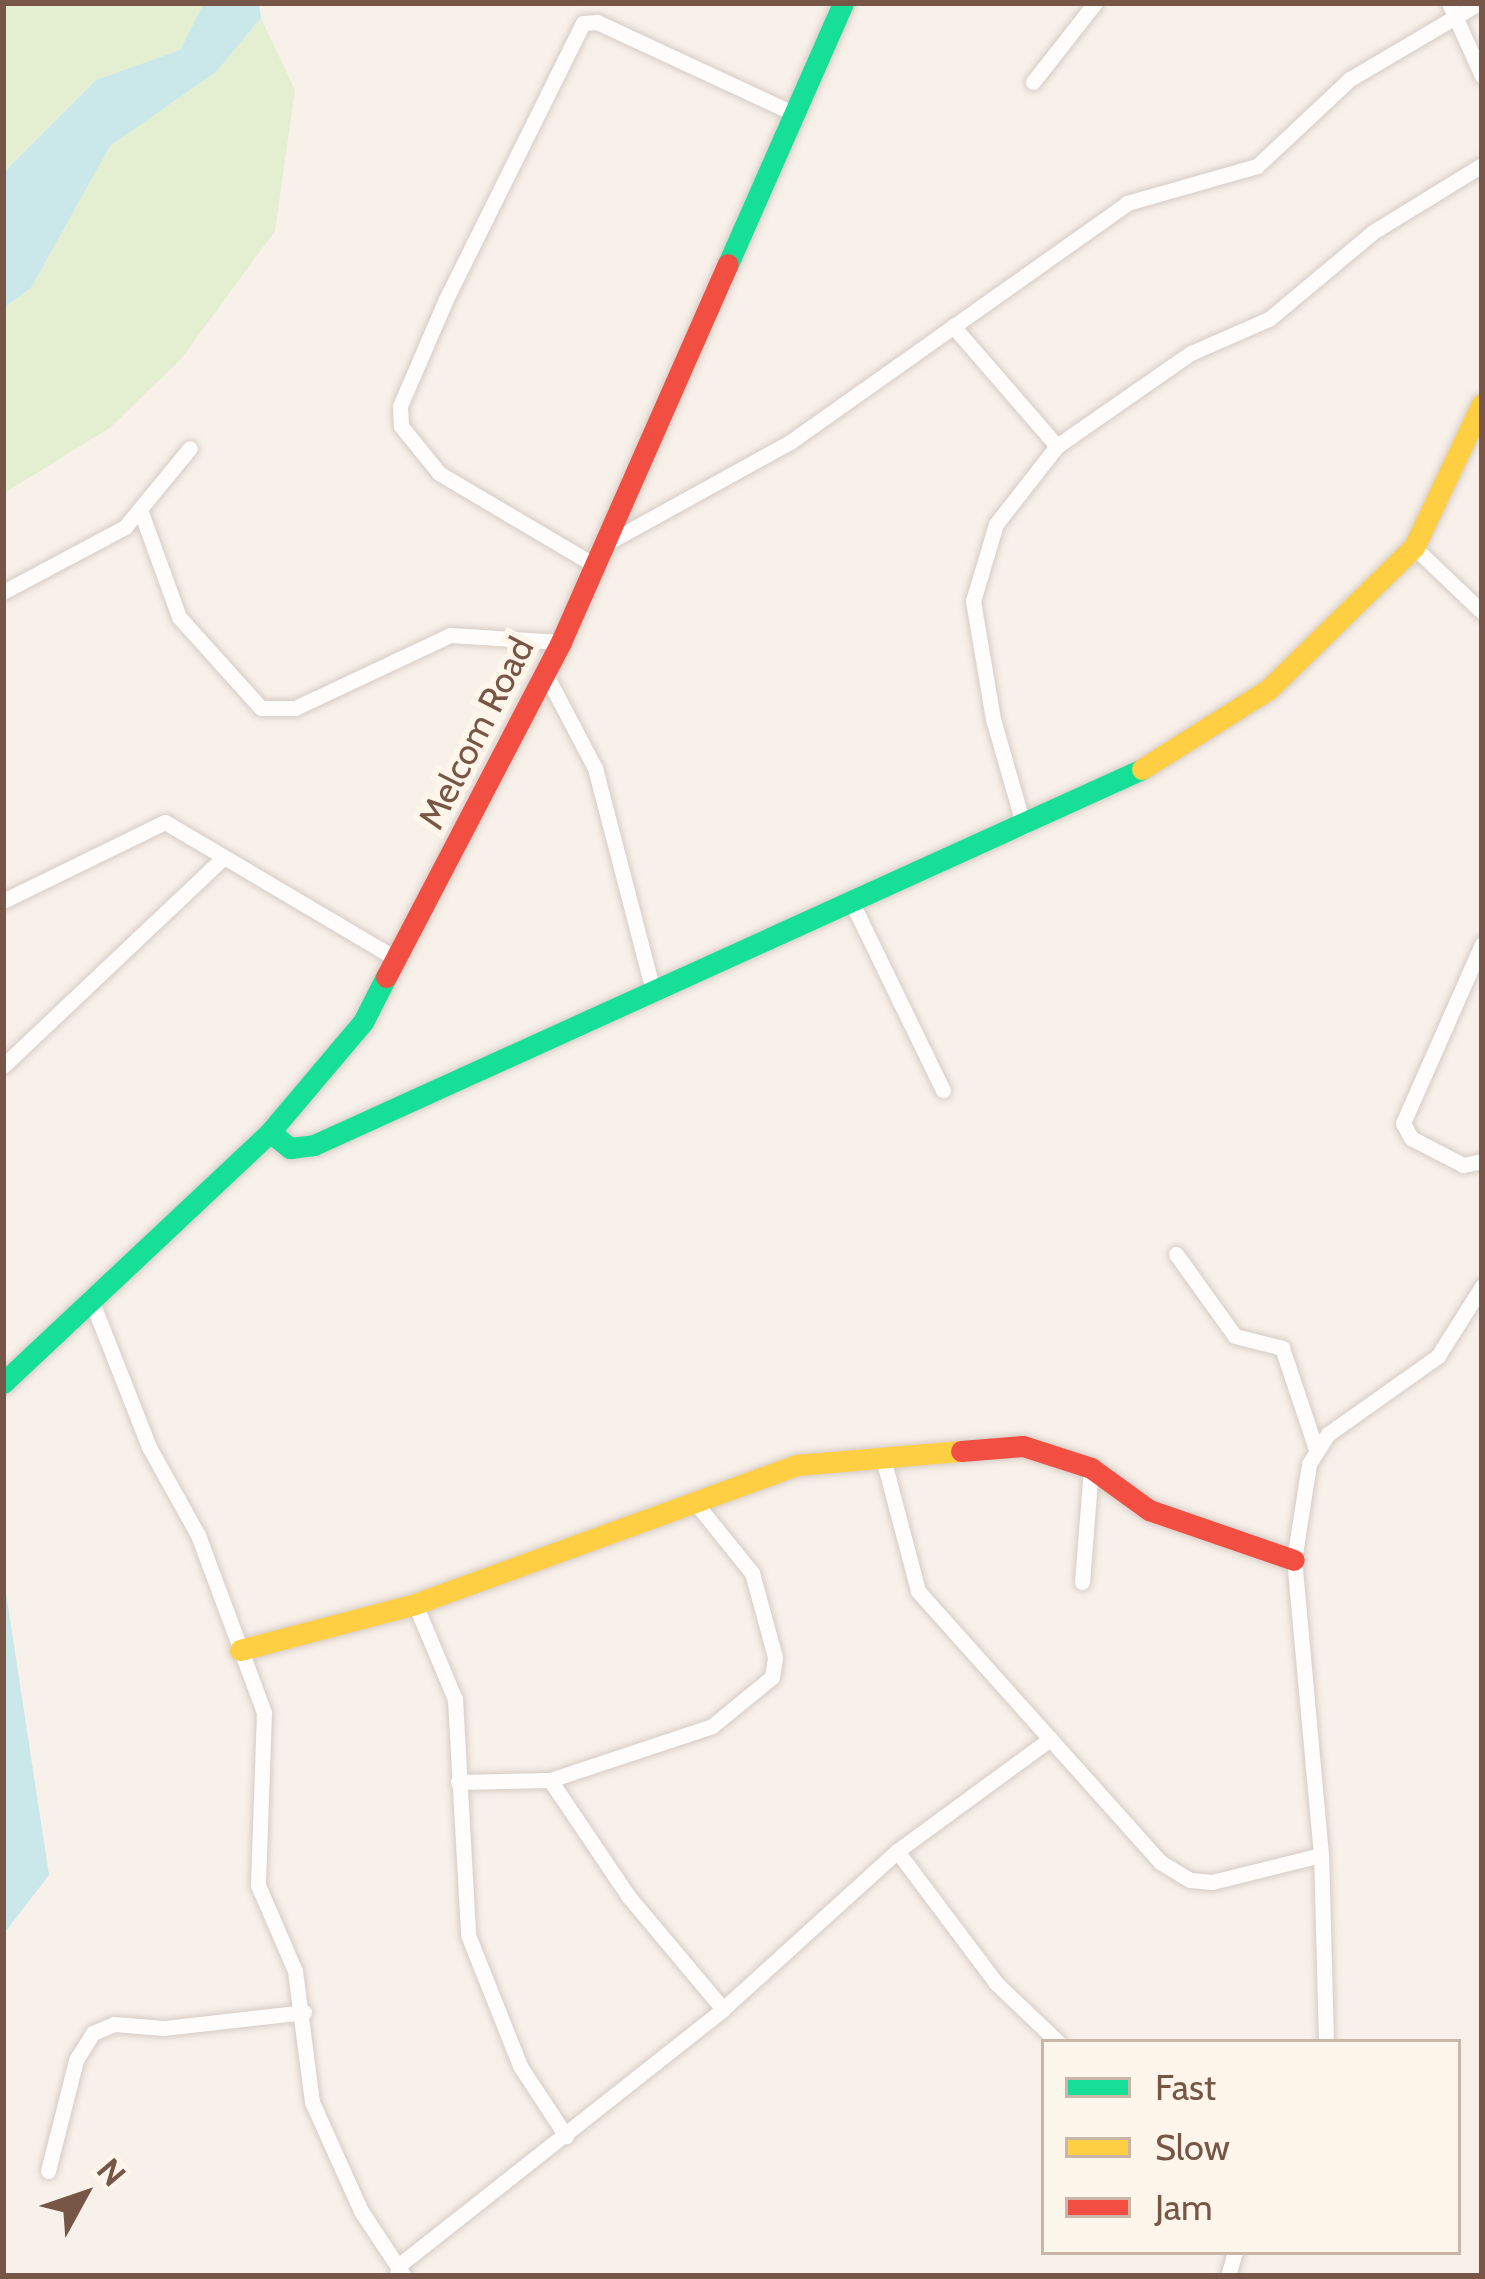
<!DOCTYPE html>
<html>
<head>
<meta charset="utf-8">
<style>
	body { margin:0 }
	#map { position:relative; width:1485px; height:2279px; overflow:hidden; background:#f8f1e9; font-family:Cabin,sans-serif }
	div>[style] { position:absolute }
	.green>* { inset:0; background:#e4efd2 }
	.water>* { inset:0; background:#cae8e9 }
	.roads { filter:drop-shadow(0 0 3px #d6ccc6) drop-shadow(0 0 3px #d6ccc6) }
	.street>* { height:15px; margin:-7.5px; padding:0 7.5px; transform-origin:7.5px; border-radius:7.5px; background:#fefdfc }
	.fast>* { height:21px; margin:-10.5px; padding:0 10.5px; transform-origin:10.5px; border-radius:10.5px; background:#16e098 }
	.slow>* { height:21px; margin:-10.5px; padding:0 10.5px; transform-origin:10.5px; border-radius:10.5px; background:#ffcf43 }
	.jam>* { height:21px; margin:-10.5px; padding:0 10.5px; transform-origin:10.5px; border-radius:10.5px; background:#f24e42 }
	span { translate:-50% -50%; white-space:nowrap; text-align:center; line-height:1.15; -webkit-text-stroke:12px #fff6eb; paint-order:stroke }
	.street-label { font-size:36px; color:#785647 }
	.frame { position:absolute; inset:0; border:6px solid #785647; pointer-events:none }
	.legend { position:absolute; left:1041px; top:2039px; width:420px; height:216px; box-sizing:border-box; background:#fff6eb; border:3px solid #c9b6a9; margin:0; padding:15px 21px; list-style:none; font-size:36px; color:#785647 }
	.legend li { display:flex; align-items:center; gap:24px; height:60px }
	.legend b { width:60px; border:3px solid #c9b6a9 }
	.north { position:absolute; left:24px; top:2135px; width:120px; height:120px; -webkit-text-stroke:9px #fff6eb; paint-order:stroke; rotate:50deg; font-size:33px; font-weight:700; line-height:48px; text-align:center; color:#785647 }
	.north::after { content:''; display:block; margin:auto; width:42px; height:54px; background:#785647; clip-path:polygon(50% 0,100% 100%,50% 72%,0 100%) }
</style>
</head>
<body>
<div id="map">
	<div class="green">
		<i style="clip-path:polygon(3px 3px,204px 3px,180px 50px,96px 80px,3px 173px)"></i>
		<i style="clip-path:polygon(261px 18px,295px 90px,275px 231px,181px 359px,111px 427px,3px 494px,3px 308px,31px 288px,110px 146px,216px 72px)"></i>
	</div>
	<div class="water">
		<i style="clip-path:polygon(204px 3px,259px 3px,261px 18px,216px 72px,110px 146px,31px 288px,3px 308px,3px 173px,96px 80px,180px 50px)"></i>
		<i style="clip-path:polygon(3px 1573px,49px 1875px,3px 1935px)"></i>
	</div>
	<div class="roads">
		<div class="street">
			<i style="left:1449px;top:3px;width:80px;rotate:65.7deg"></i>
			<i style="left:1033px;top:82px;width:100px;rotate:-51.9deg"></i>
			<i style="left:953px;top:326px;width:159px;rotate:49.1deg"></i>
			<i style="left:141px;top:512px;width:112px;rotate:70.1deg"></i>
			<i style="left:179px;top:617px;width:122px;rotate:48deg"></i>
			<i style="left:261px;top:708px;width:34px"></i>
			<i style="left:295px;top:708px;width:171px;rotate:-25.2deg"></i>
			<i style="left:450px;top:635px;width:111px;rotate:3.6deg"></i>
			<i style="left:607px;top:543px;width:209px;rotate:-28.9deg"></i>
			<i style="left:790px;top:442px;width:413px;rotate:-35.3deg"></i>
			<i style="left:1127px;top:203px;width:135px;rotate:-15.9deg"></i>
			<i style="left:1257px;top:166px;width:127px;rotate:-43.1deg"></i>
			<i style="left:1350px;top:79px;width:150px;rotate:-30.5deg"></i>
			<i style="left:1414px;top:547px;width:94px;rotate:43.7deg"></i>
			<i style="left:596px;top:566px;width:182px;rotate:-149.4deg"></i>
			<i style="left:439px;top:473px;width:60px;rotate:-129deg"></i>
			<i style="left:401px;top:426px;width:20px;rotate:-93deg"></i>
			<i style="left:400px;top:406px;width:116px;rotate:-66.7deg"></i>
			<i style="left:446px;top:299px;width:308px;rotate:-63.6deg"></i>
			<i style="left:583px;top:23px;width:14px;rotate:-4deg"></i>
			<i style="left:597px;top:22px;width:218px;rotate:24.9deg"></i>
			<i style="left:3px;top:592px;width:138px;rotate:-28deg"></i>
			<i style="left:125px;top:527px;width:102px;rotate:-50.6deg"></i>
			<i style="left:544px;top:671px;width:110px;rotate:62.3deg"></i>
			<i style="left:595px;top:768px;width:230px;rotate:75.4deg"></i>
			<i style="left:1024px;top:827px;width:112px;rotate:-106deg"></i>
			<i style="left:993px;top:719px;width:120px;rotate:-99.6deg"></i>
			<i style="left:973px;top:601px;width:80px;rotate:-73.4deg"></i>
			<i style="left:996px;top:524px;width:99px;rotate:-52deg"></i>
			<i style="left:1057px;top:446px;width:163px;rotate:-34.8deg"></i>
			<i style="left:1191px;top:353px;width:85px;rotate:-23.6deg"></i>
			<i style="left:1269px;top:319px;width:136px;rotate:-39.9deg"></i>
			<i style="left:1373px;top:232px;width:128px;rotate:-31.6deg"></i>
			<i style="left:3px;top:901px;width:180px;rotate:-26deg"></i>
			<i style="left:165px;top:822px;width:271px;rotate:30.6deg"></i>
			<i style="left:853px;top:905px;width:206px;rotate:64.1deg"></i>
			<i style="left:1482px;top:944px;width:196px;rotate:113.8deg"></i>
			<i style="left:1403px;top:1123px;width:17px;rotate:62deg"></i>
			<i style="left:1411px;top:1138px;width:59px;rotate:27.4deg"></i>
			<i style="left:1463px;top:1165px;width:19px;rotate:-12deg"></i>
			<i style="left:3px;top:1066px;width:304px;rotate:-43.4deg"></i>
			<i style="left:1176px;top:1254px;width:101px;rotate:54.3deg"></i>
			<i style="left:1235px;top:1336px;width:49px;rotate:14.3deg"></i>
			<i style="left:1282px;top:1348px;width:107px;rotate:71.4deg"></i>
			<i style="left:90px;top:1297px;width:161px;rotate:68.5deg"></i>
			<i style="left:149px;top:1447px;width:101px;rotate:60.9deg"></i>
			<i style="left:198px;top:1535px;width:189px;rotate:69.6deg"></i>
			<i style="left:264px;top:1712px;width:173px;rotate:92deg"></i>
			<i style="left:258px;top:1885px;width:94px;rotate:66.7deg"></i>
			<i style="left:295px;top:1971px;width:132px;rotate:82.6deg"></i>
			<i style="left:312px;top:2102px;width:120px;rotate:65.8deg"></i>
			<i style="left:361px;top:2211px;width:78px;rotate:56.5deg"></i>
			<i style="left:884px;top:1462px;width:133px;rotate:75.2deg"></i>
			<i style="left:918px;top:1591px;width:363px;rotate:48.2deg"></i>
			<i style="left:1160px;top:1862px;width:35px;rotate:31deg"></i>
			<i style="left:1190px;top:1880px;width:22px;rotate:5deg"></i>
			<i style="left:1212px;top:1882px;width:112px;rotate:-13.9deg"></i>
			<i style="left:1082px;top:1582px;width:114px;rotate:-85.5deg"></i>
			<i style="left:415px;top:1604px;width:103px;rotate:67.2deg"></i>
			<i style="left:455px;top:1699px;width:236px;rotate:86.8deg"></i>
			<i style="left:468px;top:1935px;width:141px;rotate:68.3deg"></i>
			<i style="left:520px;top:2066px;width:84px;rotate:56.7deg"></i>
			<i style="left:550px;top:1780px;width:141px;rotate:56deg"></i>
			<i style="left:629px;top:1897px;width:146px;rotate:50deg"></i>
			<i style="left:458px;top:1782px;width:92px;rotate:-1.2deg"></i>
			<i style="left:550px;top:1780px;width:171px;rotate:-18.4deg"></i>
			<i style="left:712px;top:1726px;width:77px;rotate:-39.2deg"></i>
			<i style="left:772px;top:1677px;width:20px;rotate:-81deg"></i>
			<i style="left:775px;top:1657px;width:87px;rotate:-105.3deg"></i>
			<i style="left:752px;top:1573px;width:91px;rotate:-128.8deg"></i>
			<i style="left:897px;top:1851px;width:165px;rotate:53.1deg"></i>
			<i style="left:996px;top:1983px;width:86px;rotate:43.6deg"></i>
			<i style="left:1326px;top:2042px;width:187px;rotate:-91.5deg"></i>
			<i style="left:1321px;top:1855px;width:296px;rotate:-95.2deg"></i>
			<i style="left:1294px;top:1560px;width:97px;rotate:-81.1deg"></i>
			<i style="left:1309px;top:1464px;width:36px;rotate:-58deg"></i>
			<i style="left:1328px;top:1434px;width:135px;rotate:-35.3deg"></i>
			<i style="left:1438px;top:1356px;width:83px;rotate:-57.8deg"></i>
			<i style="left:48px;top:2171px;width:114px;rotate:-75.8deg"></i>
			<i style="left:76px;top:2060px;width:32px;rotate:-58deg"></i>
			<i style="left:93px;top:2033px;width:23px;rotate:-23deg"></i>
			<i style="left:114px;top:2024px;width:50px;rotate:4.6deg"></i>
			<i style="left:164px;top:2028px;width:141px;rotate:-6.5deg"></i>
			<i style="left:397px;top:2276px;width:10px;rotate:-84deg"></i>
			<i style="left:398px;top:2266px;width:414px;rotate:-38.3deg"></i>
			<i style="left:723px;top:2009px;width:235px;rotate:-42.2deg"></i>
			<i style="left:897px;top:1851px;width:190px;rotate:-36.2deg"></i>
			<i style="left:1228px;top:2276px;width:25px;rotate:-74deg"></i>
		</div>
		<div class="fast">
			<i style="left:728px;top:264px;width:285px;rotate:-66.2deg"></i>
			<i style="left:270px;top:1132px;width:26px;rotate:39deg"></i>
			<i style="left:290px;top:1148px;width:24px;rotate:-7deg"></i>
			<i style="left:314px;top:1145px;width:909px;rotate:-24.42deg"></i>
			<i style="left:3px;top:1383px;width:366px;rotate:-43.2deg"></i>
			<i style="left:270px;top:1132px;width:144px;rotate:-49.8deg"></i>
			<i style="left:363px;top:1022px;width:51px;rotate:-62.9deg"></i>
		</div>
		<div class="slow">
			<i style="left:1142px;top:769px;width:150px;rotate:-32.2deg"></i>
			<i style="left:1269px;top:689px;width:203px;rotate:-44.4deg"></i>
			<i style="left:1414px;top:547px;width:158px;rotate:-64.6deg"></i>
			<i style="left:240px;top:1650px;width:181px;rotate:-14.7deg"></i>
			<i style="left:415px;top:1604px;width:407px;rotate:-20deg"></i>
			<i style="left:797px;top:1465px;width:165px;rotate:-4.9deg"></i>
		</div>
		<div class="jam">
			<i style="left:386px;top:977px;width:378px;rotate:-62.4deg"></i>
			<i style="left:561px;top:642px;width:413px;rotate:-66.2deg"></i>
			<i style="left:961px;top:1451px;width:62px;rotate:-4.6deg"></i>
			<i style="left:1023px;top:1446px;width:71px;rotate:17.9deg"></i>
			<i style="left:1091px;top:1468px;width:72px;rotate:35.9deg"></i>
			<i style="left:1149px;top:1510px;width:153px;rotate:19deg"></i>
		</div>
	</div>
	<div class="street-label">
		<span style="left:476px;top:733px;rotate:-63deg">Melcom Road</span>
	</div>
	<div class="frame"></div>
	<ul class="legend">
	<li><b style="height:15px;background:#16e098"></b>Fast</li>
	<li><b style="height:15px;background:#ffcf43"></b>Slow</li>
	<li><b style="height:15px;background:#f24e42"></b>Jam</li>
	</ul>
	<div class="north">N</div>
</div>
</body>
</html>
